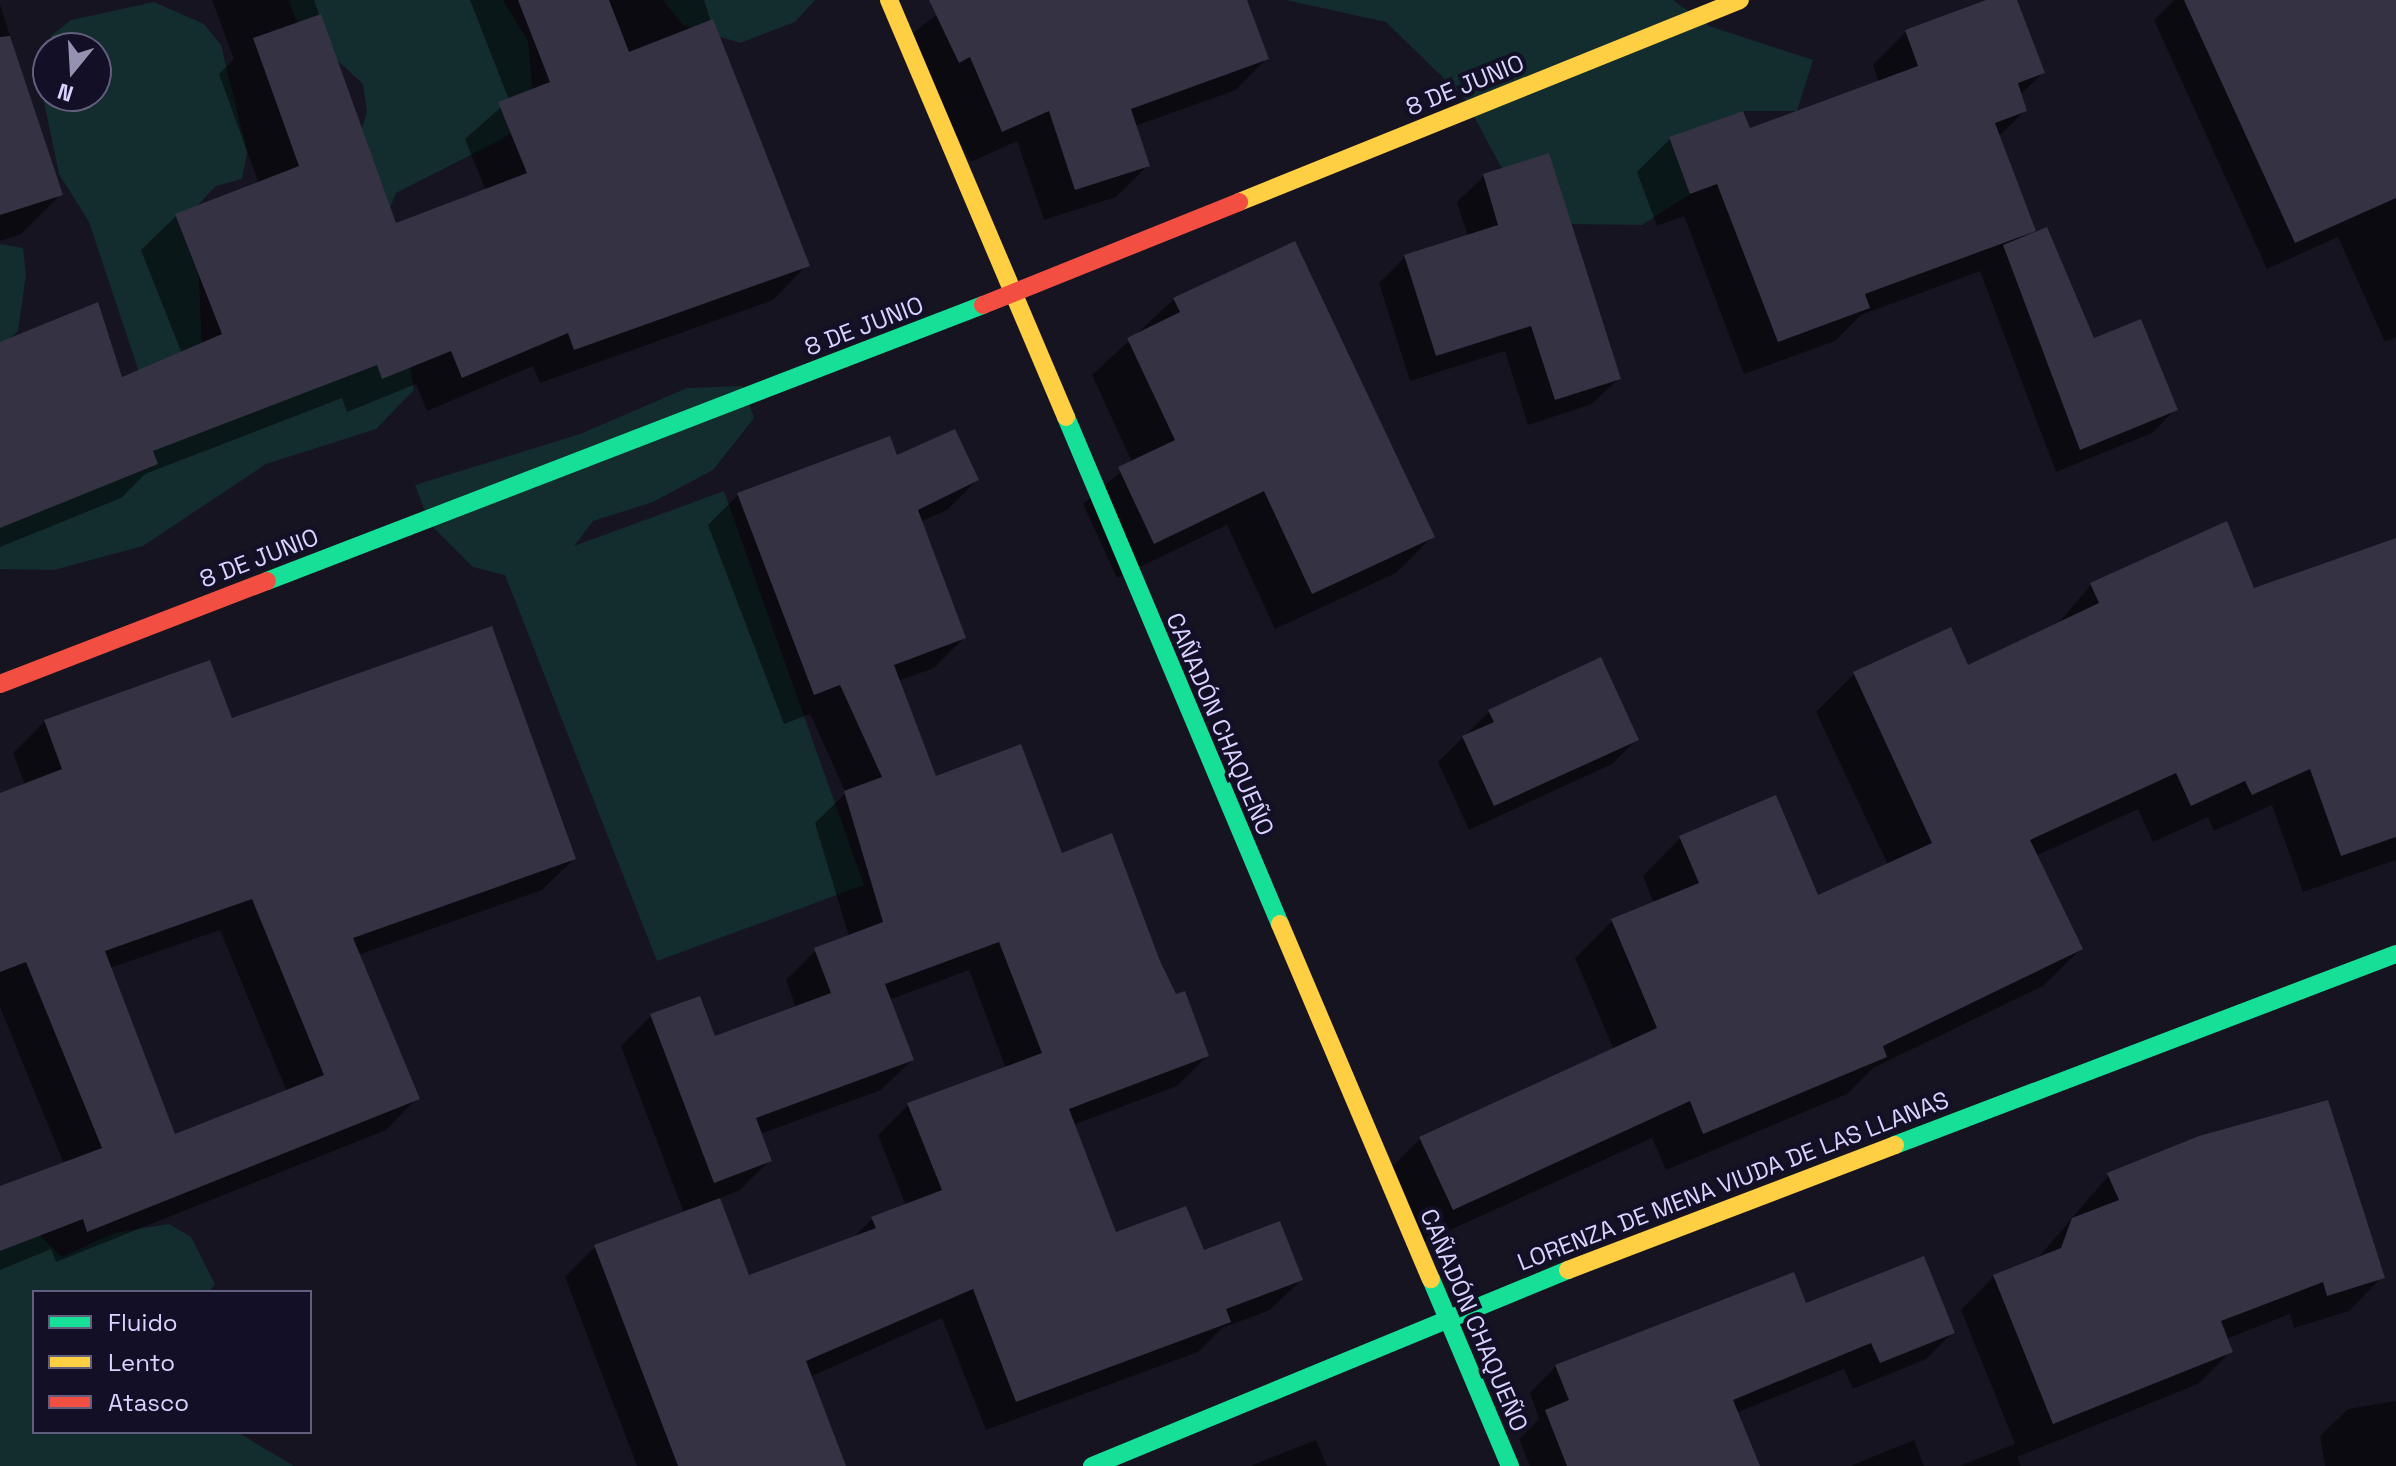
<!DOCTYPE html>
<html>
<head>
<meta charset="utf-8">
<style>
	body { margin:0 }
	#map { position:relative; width:2396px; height:1466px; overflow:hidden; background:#161421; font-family:"Space Grotesk",sans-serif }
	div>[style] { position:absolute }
	.green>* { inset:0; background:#132c2d }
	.shadow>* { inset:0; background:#0007 }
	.building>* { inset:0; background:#343243 }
	.fast>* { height:18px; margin:-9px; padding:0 9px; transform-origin:9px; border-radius:9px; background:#16e098 }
	.slow>* { height:18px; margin:-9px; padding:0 9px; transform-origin:9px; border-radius:9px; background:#ffcf43 }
	.jam>* { height:18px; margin:-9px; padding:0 9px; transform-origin:9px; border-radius:9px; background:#f24e42 }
	span { translate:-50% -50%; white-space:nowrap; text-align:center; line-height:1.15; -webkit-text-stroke:8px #130f26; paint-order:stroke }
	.street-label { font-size:24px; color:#d9d4ff }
	.legend { position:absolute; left:32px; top:1290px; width:280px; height:144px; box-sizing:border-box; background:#130f26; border:2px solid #625e7d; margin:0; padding:10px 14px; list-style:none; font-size:24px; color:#d9d4ff }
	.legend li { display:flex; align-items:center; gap:16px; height:40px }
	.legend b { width:40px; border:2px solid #625e7d }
	.north { position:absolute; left:32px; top:32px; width:80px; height:80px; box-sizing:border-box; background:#130f26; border:2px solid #625e7d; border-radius:50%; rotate:198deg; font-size:22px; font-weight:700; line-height:32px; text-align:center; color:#d9d4ff }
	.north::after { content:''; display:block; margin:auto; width:28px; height:36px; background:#9591b1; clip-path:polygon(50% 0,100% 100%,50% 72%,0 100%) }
</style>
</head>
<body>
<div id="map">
	<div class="green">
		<i style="clip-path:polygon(288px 0,503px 0,528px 41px,533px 94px,525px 119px,504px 138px,396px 193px,386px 217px,359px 140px,367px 111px,363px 84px,299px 25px)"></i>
		<i style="clip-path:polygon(663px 0,815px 0,795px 22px,740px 43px,683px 25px)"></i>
		<i style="clip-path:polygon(1286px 0,1673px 0,1709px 26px,1813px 60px,1797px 111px,1743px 111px,1692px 141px,1690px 194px,1642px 225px,1561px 224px,1513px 189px,1464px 98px,1386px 22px)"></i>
		<i style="clip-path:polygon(evenodd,154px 2px,204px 24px,221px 45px,247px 152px,242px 179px,216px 186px,196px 207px,203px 376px,368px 341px,410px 364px,414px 390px,376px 429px,266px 464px,143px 546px,54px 570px,0 569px,0 528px,35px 513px,154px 417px,89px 222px,59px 174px,42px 92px,51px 36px,71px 20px,154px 2px,48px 48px,96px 48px,96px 96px,48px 96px,48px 48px)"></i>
		<i style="clip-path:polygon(0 244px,23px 248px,26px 275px,18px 331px,0 348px)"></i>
		<i style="clip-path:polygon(743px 386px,754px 418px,713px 470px,653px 502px,593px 521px,574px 546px,724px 491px,864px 885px,657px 961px,505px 575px,473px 567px,430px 524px,415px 485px,580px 434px,687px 388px)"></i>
		<i style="clip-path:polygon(23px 1220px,62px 1257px,114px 1233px,169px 1224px,191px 1237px,215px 1284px,209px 1292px,34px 1292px,34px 1432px,237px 1432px,294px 1466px,0 1466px,0 1224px)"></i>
	</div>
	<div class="shadow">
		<i style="clip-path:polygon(212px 0,314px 0,395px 225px,486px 191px,465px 139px,509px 100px,470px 0,704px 0,732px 88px,807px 265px,773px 300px,540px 383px,533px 366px,427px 411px,416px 384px,347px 412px,342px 398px,145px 474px,121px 498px,0 547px,0 344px,121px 380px,182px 354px,141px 250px,176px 216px,259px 184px,219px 74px,234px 59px)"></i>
		<i style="clip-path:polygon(955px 0,1242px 0,1267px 58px,1236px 90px,1135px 126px,1148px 165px,1116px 197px,1044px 220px,1017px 141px,971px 162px,903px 41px)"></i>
		<i style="clip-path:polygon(1993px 0,2015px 0,2043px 73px,2020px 95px,2025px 111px,1998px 137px,2033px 231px,2027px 237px,2092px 341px,2176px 409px,2152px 433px,2056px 472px,1980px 271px,1861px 315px,1835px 341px,1744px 374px,1684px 216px,1657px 226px,1637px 172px,1670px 139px,1749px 130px,1879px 83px,1873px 65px,1906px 32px)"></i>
		<i style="clip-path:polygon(2174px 0,2396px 0,2396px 337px,2385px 342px,2338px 237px,2267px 269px,2154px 20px)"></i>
		<i style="clip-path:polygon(0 4px,60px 195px,21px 234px,0 241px)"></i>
		<i style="clip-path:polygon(1484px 176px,1619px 378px,1592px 404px,1528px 425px,1505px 351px,1410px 381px,1379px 283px,1405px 257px,1468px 237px,1457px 202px)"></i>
		<i style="clip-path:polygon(1174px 299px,1432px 537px,1396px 573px,1275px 629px,1227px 525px,1117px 578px,1083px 504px,1132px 462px,1092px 375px)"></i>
		<i style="clip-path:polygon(evenodd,889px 439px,896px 458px,977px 480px,947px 510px,920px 522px,964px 638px,934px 668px,898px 681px,935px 779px,1060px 855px,1158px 962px,1207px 1056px,1177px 1086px,1073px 1125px,1115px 1234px,1301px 1280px,1270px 1310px,1222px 1328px,1198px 1352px,986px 1430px,942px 1318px,810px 1377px,844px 1466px,637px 1466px,565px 1277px,595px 1247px,684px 1213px,621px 1046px,651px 1016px,714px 1039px,796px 1008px,786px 980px,816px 950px,849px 937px,815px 823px,846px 793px,810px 714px,784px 724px,708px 525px,738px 495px,889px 439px,969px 970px,1006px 1069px,908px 1105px,878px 1135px,906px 1206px,872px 1219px,852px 1239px,748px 1278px,718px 1199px,740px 1190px,770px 1160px,760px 1134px,881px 1090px,912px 1060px,889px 1000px,969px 970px)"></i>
		<i style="clip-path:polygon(2396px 540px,2396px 860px,2303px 892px,2272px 805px,2214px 831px,2208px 817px,2153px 842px,2138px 809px,2036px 856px,2081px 949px,2043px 986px,1873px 1068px,1847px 1094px,1666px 1170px,1652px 1138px,1415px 1246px,1383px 1176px,1421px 1138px,1614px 1050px,1575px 958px,1613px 920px,1654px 903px,1643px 876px,1680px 838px,1817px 898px,1888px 865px,1816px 712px,1854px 674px,1967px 667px,2056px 626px,2091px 585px,2253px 590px)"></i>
		<i style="clip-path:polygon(1489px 712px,1637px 739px,1612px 764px,1469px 830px,1438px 762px)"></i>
		<i style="clip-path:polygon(evenodd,45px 721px,230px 721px,574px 859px,542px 890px,358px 955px,417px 1098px,386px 1130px,56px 1262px,51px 1249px,0 1270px,0 1188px,64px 1164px,0 1007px,0 795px,25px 785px,13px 753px,45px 721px,220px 930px,287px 1092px,174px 1137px,110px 968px,220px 930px)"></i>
		<i style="clip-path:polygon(2109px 1175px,2382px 1277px,2349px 1311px,2294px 1328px,2290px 1314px,2226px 1339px,2231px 1351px,2198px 1384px,2017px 1457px,2021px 1466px,1959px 1466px,2015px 1444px,1961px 1310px,1994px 1276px,2037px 1259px)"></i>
		<i style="clip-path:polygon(1805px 1306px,1953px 1332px,1926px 1359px,1853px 1389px,1844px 1369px,1736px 1413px,1757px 1466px,1530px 1466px,1519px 1439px,1539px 1419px,1530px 1393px,1556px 1366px)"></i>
		<i style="clip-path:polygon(2396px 1401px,2396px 1466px,2325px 1466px,2320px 1436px,2348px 1409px)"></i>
		<i style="clip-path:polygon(1316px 1440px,1327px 1466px,1250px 1466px)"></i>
		<i style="clip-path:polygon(1914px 1440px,1924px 1466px,1850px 1466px)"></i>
	</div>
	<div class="building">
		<i style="clip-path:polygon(518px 0,609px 0,629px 52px,713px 19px,810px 266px,574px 350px,568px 333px,462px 378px,451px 351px,382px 379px,377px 365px,153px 451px,158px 464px,0 528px,0 342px,98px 302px,122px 377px,222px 334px,175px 214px,299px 166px,253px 38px,321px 14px,396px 223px,527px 173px,498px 102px,550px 82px)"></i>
		<i style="clip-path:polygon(929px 0,1247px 0,1269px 59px,1131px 109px,1150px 166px,1075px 190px,1049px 111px,1002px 132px,970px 57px,959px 63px)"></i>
		<i style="clip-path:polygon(1986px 0,2017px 0,2045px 73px,2018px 83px,2027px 111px,1995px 123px,2036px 231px,1865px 294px,1870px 308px,1778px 342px,1717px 184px,1690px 194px,1669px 137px,1743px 111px,1750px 128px,1918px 66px,1905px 30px)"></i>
		<i style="clip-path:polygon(2184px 0,2396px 0,2396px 198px,2295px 243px)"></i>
		<i style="clip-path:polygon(10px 36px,63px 195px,0 215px,0 37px)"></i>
		<i style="clip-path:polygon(1549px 153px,1621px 379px,1555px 400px,1531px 326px,1436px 356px,1404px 255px,1498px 225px,1483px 174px)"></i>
		<i style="clip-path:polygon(2047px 227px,2094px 338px,2141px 319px,2178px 410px,2080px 450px,2003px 245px)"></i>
		<i style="clip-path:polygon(1295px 241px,1435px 537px,1312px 594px,1264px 491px,1154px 544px,1118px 467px,1175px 440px,1127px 338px,1180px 312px,1173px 298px)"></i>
		<i style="clip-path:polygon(955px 429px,979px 480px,918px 510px,966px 638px,894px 665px,936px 776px,1021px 744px,1062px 853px,1112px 833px,1160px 961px,1176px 994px,1185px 991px,1209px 1056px,1069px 1109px,1116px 1232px,1186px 1206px,1204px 1250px,1280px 1221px,1303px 1280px,1226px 1309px,1231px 1322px,1016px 1402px,973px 1289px,806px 1361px,846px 1466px,678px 1466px,594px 1245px,720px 1198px,749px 1275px,876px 1228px,871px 1217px,942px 1190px,907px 1103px,1042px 1053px,999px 942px,885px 984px,914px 1060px,756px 1118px,772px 1161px,714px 1183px,650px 1014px,700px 996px,715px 1036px,831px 993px,814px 948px,883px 922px,844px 791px,882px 777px,840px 685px,814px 695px,737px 493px,890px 436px,897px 455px)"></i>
		<i style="clip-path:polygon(2227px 521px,2254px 588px,2396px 538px,2396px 837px,2341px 856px,2310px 769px,2252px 795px,2245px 781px,2191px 806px,2176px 773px,2030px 840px,2083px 949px,1883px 1046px,1887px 1057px,1703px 1134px,1690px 1101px,1453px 1210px,1419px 1137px,1657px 1028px,1611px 919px,1699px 883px,1679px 836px,1776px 795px,1818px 895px,1932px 843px,1853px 672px,1951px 627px,1968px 665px,2099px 603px,2090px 583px)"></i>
		<i style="clip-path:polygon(evenodd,492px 626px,576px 859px,353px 938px,420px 1099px,87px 1232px,83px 1219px,0 1251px,0 1186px,102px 1148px,26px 962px,0 972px,0 793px,62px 769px,44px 720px,210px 660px,232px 718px,492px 626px,252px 899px,324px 1075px,175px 1134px,105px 951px,252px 899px)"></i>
		<i style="clip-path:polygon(1601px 657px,1639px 740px,1494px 806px,1462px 736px,1494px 722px,1488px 710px)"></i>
		<i style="clip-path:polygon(2328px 1100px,2385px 1278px,2327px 1296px,2323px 1282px,2221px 1321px,2233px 1352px,2053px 1424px,1993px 1275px,2061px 1248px,2072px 1218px,2119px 1200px,2107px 1173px,2199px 1136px)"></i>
		<i style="clip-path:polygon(1924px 1256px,1955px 1333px,1880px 1363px,1871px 1343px,1733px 1400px,1760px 1466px,1567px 1466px,1545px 1410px,1569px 1400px,1555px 1365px,1794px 1272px,1806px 1303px)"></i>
	</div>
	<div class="fast">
		<i style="left:1066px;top:417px;width:550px;rotate:67.12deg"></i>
		<i style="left:267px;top:581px;width:767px;rotate:-21.08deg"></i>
		<i style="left:1895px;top:1145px;width:536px;rotate:-20.87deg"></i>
		<i style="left:1431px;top:1279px;width:203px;rotate:67.1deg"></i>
		<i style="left:1092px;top:1466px;width:515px;rotate:-22.38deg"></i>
	</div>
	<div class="slow">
		<i style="left:889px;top:0;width:453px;rotate:67deg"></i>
		<i style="left:1239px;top:202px;width:540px;rotate:-21.96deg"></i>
		<i style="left:1280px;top:924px;width:386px;rotate:67deg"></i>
		<i style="left:1568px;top:1270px;width:350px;rotate:-20.9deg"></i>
	</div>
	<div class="jam">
		<i style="left:983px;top:305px;width:276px;rotate:-21.9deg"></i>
		<i style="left:0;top:684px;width:286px;rotate:-21.1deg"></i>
	</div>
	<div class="street-label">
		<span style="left:1465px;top:85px;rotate:-22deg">8 DE JUNIO</span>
		<span style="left:864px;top:326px;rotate:-21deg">8 DE JUNIO</span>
		<span style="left:259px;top:558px;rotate:-21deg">8 DE JUNIO</span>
		<span style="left:1220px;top:724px;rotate:67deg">CAÑADÓN CHAQUEÑO</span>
		<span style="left:1733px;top:1181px;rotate:-21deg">LORENZA DE MENA VIUDA DE LAS LLANAS</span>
		<span style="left:1474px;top:1320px;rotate:67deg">CAÑADÓN CHAQUEÑO</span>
	</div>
	<ul class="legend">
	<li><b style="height:10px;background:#16e098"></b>Fluido</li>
	<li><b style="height:10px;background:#ffcf43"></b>Lento</li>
	<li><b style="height:10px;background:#f24e42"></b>Atasco</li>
	</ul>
	<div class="north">N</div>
</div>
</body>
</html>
